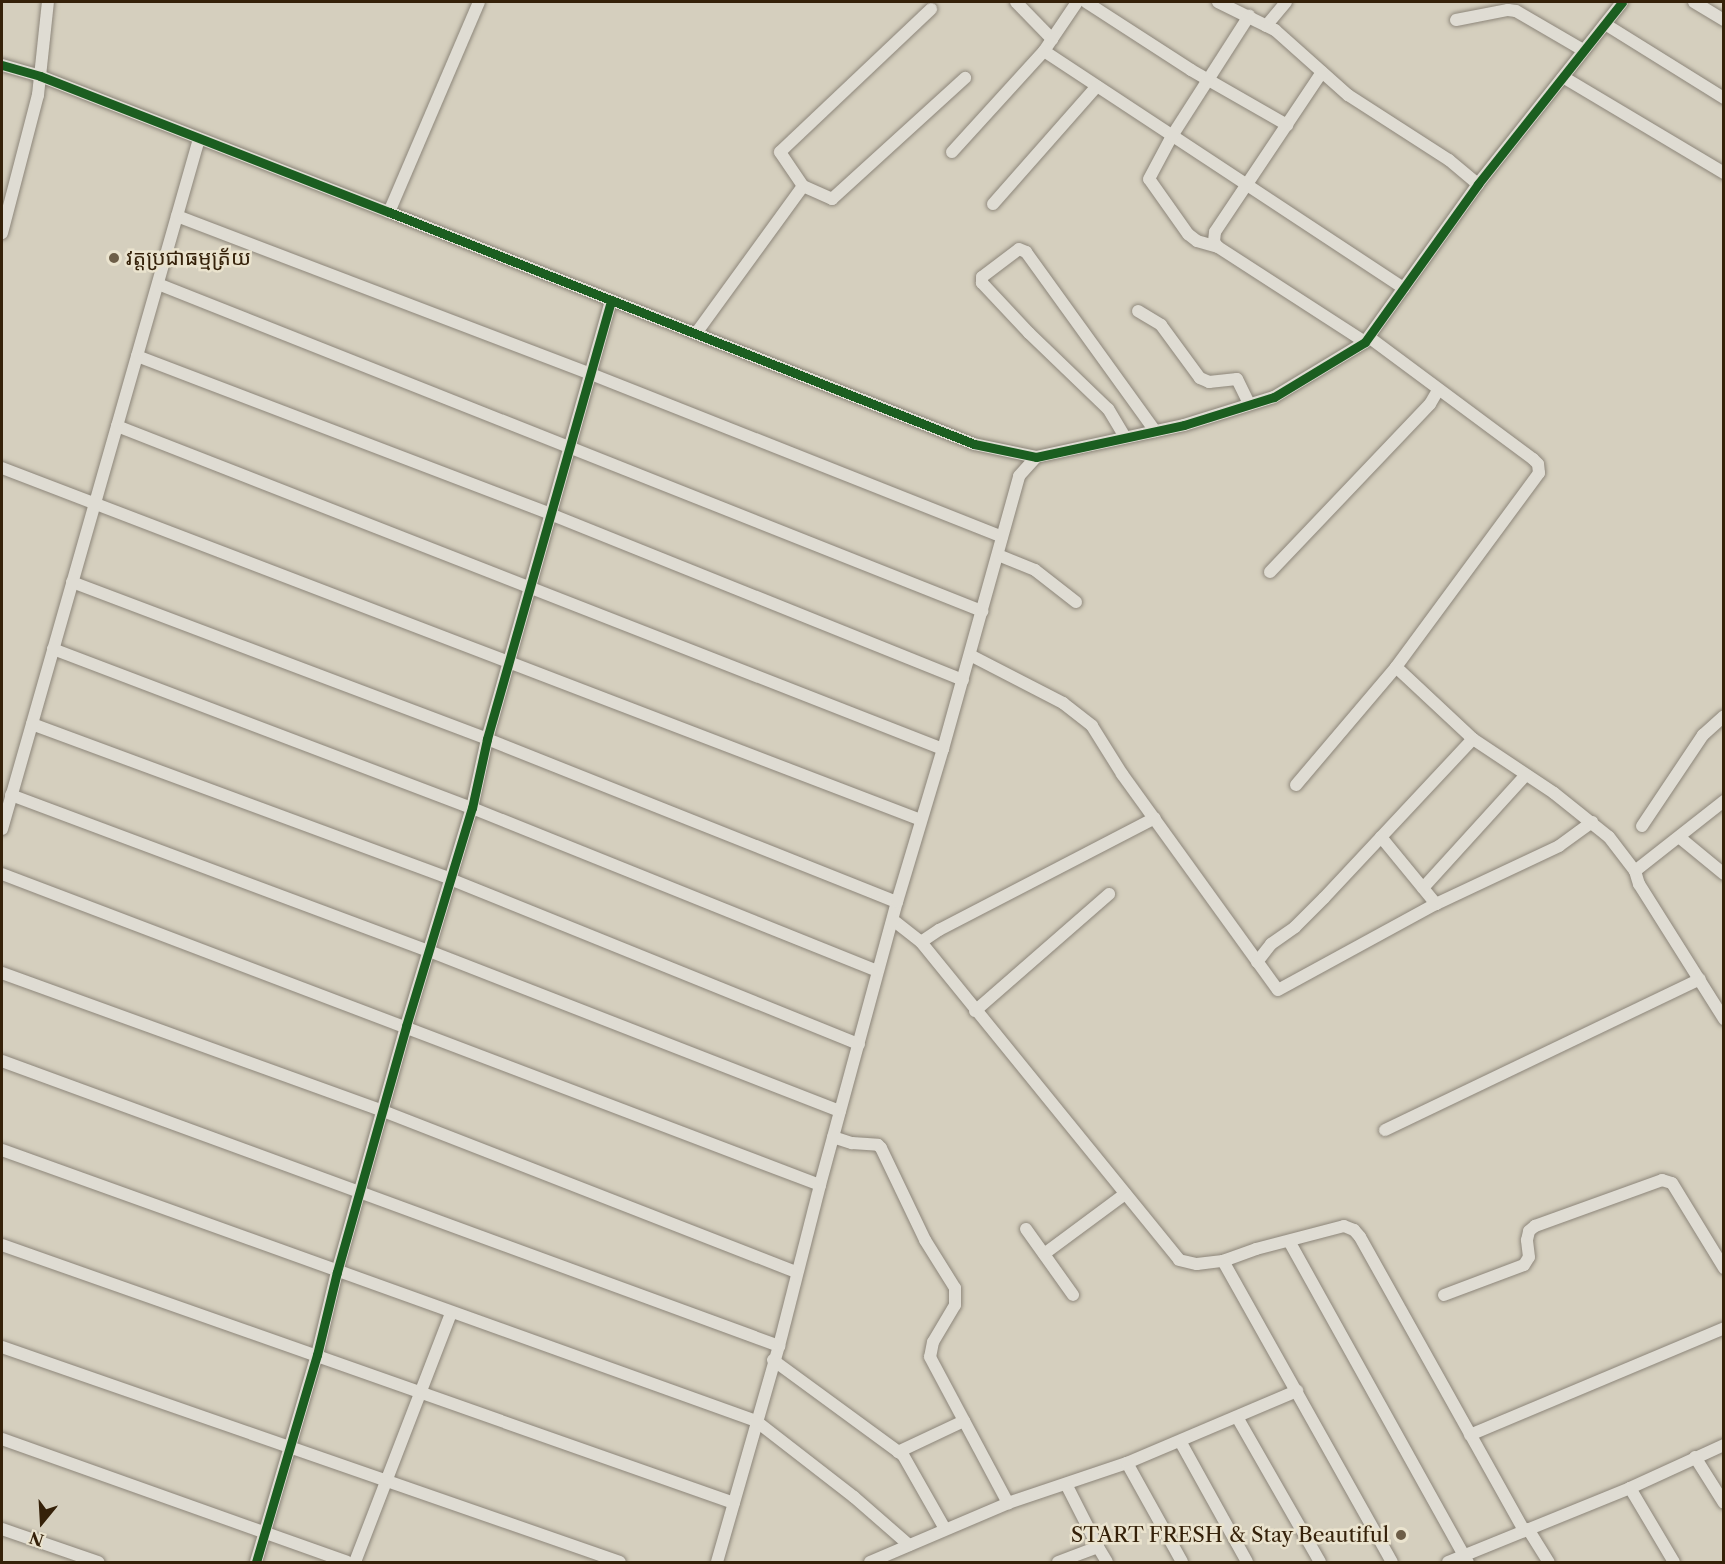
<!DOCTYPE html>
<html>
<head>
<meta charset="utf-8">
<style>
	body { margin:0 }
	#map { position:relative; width:1725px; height:1564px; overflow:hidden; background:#d5cfbe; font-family:"Libre Caslon Text","Noto Sans Khmer",serif }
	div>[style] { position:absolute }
	.roads { filter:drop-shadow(0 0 2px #8d867a) drop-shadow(0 0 2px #8d867a) }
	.minor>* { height:12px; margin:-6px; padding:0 6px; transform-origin:6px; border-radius:6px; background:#dfdcd3 }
	.cycleway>* { height:9px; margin:-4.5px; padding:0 4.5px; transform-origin:4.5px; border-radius:4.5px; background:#1b5e20 }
	.dots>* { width:16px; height:16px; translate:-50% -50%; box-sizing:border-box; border:3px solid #eae3ce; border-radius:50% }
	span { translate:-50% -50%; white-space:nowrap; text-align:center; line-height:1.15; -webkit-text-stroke:5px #eae3ce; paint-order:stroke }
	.poi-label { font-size:21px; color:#352109 }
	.left { translate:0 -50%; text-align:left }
	.right { translate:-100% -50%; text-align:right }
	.frame { position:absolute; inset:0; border:3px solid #352109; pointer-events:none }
	.north { position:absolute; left:12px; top:1492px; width:60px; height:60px; -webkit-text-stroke:4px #eae3ce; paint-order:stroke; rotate:198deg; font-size:16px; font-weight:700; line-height:24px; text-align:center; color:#352109 }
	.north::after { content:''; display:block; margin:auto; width:21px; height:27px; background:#352109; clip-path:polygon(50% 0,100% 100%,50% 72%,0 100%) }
</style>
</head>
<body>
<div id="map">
	<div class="roads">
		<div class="minor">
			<i style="left:1016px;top:2px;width:52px;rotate:45.8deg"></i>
			<i style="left:1086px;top:2px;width:125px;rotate:32.9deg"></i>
			<i style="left:1191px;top:70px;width:111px;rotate:29.8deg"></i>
			<i style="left:1218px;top:2px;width:64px;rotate:26.2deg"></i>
			<i style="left:1275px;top:30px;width:98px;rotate:41.7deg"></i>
			<i style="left:1348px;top:95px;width:120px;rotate:32.8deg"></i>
			<i style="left:1449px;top:160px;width:38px;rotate:40deg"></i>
			<i style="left:1694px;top:2px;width:35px;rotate:31deg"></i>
			<i style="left:1456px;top:20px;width:53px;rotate:-10.9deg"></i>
			<i style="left:1508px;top:10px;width:8px;rotate:7deg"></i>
			<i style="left:1516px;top:11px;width:78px;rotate:30.2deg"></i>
			<i style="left:1605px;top:24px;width:140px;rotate:31.9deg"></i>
			<i style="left:1266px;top:26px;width:31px;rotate:-50deg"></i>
			<i style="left:1044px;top:51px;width:431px;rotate:33.4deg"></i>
			<i style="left:2px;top:65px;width:40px;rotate:16deg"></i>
			<i style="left:40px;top:76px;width:375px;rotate:21.3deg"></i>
			<i style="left:389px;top:212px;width:629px;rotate:21.63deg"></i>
			<i style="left:974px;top:444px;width:63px;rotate:11.8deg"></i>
			<i style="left:1036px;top:457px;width:151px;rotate:-12.2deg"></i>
			<i style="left:1184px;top:425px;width:94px;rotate:-17.3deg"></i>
			<i style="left:1274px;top:397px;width:106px;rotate:-31.1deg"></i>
			<i style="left:1365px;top:342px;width:194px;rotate:-54.4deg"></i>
			<i style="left:1478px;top:184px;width:232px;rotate:-51.6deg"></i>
			<i style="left:1322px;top:72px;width:192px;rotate:123.8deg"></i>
			<i style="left:1215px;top:232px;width:10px;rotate:96deg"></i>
			<i style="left:1214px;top:242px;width:6px;rotate:51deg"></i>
			<i style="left:1218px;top:247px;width:175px;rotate:32.9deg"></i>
			<i style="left:1563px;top:77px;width:187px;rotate:30.8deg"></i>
			<i style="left:952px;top:152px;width:137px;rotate:-47.7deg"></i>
			<i style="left:1044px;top:51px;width:59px;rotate:-56deg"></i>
			<i style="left:803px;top:186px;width:32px;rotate:24deg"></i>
			<i style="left:832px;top:199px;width:180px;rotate:-42.3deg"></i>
			<i style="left:993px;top:204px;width:157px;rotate:-48.6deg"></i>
			<i style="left:389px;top:212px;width:228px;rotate:-66.8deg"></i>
			<i style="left:177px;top:216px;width:443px;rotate:20.9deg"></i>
			<i style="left:591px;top:374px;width:442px;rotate:21.6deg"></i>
			<i style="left:2px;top:233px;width:143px;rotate:-75.4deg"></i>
			<i style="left:38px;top:95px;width:94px;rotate:-83.9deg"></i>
			<i style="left:1218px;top:247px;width:22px;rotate:-164deg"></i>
			<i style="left:1197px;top:241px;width:11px;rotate:-142deg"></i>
			<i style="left:1188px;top:234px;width:67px;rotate:-125.3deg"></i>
			<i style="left:1149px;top:179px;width:49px;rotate:-61.9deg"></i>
			<i style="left:1172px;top:136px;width:143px;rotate:-57.3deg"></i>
			<i style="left:158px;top:284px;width:887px;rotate:21.65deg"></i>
			<i style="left:1138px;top:311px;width:27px;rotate:31deg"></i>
			<i style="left:1161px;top:325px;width:66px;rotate:53.7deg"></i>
			<i style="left:1200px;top:378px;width:10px;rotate:24deg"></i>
			<i style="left:1209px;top:382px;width:28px;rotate:-6deg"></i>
			<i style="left:1237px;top:379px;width:28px;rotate:64deg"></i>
			<i style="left:697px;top:332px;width:180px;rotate:-54deg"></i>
			<i style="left:803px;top:186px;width:41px;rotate:-124.1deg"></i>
			<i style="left:780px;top:152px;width:208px;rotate:-43.4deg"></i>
			<i style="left:137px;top:356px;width:442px;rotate:20.9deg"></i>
			<i style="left:550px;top:514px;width:445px;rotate:21.9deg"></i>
			<i style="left:117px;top:426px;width:887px;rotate:21.36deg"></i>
			<i style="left:1125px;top:437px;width:33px;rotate:-121deg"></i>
			<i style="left:1108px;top:409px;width:110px;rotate:-136.1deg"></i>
			<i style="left:1029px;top:333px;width:69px;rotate:-133.2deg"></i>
			<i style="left:982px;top:283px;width:6px;rotate:-90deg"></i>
			<i style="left:982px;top:277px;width:46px;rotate:-37.1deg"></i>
			<i style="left:1019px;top:249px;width:8px;rotate:23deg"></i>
			<i style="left:1026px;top:252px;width:221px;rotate:54.2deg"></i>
			<i style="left:2px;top:468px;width:984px;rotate:20.96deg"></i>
			<i style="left:998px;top:555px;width:40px;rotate:22deg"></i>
			<i style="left:1035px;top:570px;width:52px;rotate:38deg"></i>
			<i style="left:1270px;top:572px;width:232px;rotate:-46.4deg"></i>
			<i style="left:1430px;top:404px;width:16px;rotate:-60deg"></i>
			<i style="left:72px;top:582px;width:444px;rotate:20.7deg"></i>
			<i style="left:487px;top:739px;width:441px;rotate:21.7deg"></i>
			<i style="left:53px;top:649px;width:448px;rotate:20.8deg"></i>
			<i style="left:472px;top:808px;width:437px;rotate:21.9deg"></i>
			<i style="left:970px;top:655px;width:105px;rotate:27.3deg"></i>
			<i style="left:1063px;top:703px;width:37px;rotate:38deg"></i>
			<i style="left:1092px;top:726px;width:57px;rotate:58deg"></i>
			<i style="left:1122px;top:774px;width:266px;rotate:54.2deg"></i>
			<i style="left:1278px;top:990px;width:180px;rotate:-28.6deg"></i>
			<i style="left:1436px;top:904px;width:136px;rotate:-25.2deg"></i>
			<i style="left:1559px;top:846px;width:41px;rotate:-36deg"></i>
			<i style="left:1396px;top:667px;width:105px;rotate:43.1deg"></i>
			<i style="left:1473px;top:739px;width:97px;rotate:33.7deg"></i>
			<i style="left:1554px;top:793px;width:70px;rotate:38.7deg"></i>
			<i style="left:1609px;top:837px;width:43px;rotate:52.6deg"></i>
			<i style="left:1635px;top:871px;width:14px;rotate:73deg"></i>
			<i style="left:1639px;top:884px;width:160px;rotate:57.8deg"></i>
			<i style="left:32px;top:724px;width:446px;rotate:20.3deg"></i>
			<i style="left:450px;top:879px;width:441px;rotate:22deg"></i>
			<i style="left:1296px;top:785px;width:155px;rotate:-49.7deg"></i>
			<i style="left:1396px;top:667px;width:241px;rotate:-53.6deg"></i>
			<i style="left:1539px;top:473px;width:9px;rotate:-96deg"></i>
			<i style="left:1538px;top:464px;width:7px;rotate:-135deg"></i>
			<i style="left:1533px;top:459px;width:204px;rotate:-143.4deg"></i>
			<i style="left:11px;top:795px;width:446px;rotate:20.5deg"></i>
			<i style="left:429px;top:951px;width:441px;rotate:21.3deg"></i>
			<i style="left:1642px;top:826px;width:110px;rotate:-56.2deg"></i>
			<i style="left:1703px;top:735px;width:28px;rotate:-42deg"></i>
			<i style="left:2px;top:829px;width:718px;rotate:-74.07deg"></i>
			<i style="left:1381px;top:837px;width:87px;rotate:50.6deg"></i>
			<i style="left:1679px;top:837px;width:58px;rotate:39.4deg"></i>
			<i style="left:1635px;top:871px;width:113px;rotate:-38.2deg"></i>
			<i style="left:2px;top:874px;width:875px;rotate:20.82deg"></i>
			<i style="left:1423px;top:888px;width:153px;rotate:-47.7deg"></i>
			<i style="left:893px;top:920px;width:36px;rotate:38deg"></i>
			<i style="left:921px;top:942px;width:409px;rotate:50.9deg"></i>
			<i style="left:1179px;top:1260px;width:18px;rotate:13deg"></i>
			<i style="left:1197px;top:1264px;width:26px;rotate:-7deg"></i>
			<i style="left:1223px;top:1261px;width:35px;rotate:-20deg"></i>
			<i style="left:1256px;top:1249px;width:91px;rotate:-14.6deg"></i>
			<i style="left:1344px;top:1226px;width:11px;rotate:22deg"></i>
			<i style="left:1354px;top:1230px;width:9px;rotate:49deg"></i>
			<i style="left:1360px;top:1237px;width:337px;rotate:60.8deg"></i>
			<i style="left:921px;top:942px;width:22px;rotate:-34deg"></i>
			<i style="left:939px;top:930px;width:243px;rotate:-27.4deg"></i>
			<i style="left:1257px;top:962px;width:23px;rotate:-52deg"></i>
			<i style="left:1271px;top:944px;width:29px;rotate:-35deg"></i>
			<i style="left:1295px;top:927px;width:41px;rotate:-45deg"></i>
			<i style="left:1324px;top:898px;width:218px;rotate:-46.9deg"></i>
			<i style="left:2px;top:973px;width:405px;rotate:19.9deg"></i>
			<i style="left:383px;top:1111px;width:444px;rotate:21.3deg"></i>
			<i style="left:975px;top:1011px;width:178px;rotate:-41.1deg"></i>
			<i style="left:2px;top:1061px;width:828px;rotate:20.14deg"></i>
			<i style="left:1385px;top:1130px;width:349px;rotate:-25.6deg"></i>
			<i style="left:833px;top:1137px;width:20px;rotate:18deg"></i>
			<i style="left:852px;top:1143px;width:26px;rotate:4deg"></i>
			<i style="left:878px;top:1145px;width:4px;rotate:45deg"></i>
			<i style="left:881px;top:1148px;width:102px;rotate:64.4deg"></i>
			<i style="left:925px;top:1240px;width:57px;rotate:58deg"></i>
			<i style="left:955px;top:1288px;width:17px;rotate:90deg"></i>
			<i style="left:955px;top:1305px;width:43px;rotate:120.7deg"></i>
			<i style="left:933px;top:1342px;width:15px;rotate:101deg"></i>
			<i style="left:930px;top:1357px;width:166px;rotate:61.9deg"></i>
			<i style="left:2px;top:1150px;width:801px;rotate:19.77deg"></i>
			<i style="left:756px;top:1421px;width:124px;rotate:37.8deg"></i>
			<i style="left:854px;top:1497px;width:73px;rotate:41.1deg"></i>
			<i style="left:1026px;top:1229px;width:81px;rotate:54.5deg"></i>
			<i style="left:1289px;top:1241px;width:368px;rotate:60.9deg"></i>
			<i style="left:2px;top:1245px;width:776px;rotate:19.42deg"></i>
			<i style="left:1044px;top:1254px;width:101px;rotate:-36.5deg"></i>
			<i style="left:1223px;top:1261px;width:345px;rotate:60.7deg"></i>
			<i style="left:1444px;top:1295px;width:85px;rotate:-20.6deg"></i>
			<i style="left:1524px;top:1265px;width:9px;rotate:-58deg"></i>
			<i style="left:1529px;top:1257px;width:17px;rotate:-97deg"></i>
			<i style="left:1527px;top:1240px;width:9px;rotate:-77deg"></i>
			<i style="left:1529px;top:1231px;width:8px;rotate:-40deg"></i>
			<i style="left:1535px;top:1226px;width:135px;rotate:-19.9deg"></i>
			<i style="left:1662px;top:1180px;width:10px;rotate:17deg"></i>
			<i style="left:1672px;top:1183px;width:100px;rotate:58.5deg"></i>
			<i style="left:2px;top:1347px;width:654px;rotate:19.18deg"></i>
			<i style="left:773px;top:1360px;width:161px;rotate:36.2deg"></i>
			<i style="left:903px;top:1455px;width:85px;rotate:60.4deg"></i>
			<i style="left:1237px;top:1417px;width:167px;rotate:60.2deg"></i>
			<i style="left:1470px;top:1435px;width:276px;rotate:-22.8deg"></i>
			<i style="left:2px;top:1439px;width:366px;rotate:19.6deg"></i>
			<i style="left:1180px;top:1441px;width:138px;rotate:61deg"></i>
			<i style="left:898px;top:1452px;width:73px;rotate:-25.2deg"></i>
			<i style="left:1695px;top:1457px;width:54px;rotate:57.8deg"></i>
			<i style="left:1127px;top:1463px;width:113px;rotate:60.9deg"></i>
			<i style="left:1066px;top:1484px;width:71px;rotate:63.1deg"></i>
			<i style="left:1630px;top:1488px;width:86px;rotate:59.3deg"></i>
			<i style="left:2px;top:1529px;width:102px;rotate:19deg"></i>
			<i style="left:1528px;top:1529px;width:39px;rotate:58deg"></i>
			<i style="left:256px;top:1562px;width:216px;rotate:-73.6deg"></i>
			<i style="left:317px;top:1355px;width:85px;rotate:-76.5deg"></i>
			<i style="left:337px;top:1272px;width:255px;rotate:-74.3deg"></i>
			<i style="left:406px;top:1026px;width:228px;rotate:-73.2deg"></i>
			<i style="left:472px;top:808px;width:71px;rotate:-77.7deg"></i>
			<i style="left:487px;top:739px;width:456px;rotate:-74.2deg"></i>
			<i style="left:355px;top:1562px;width:267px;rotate:-68.9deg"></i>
			<i style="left:717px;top:1562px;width:225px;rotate:-74deg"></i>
			<i style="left:779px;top:1346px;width:166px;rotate:-75.7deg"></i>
			<i style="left:820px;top:1185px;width:293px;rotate:-74.8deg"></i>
			<i style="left:897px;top:902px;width:160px;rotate:-73.3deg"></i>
			<i style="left:943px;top:749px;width:283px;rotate:-74.4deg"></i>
			<i style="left:1019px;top:476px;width:25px;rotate:-48deg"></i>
			<i style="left:870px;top:1562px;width:150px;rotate:-23.1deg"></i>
			<i style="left:1008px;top:1503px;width:126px;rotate:-18.6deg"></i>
			<i style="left:1127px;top:1463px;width:185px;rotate:-23deg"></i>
			<i style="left:1058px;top:1562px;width:43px;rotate:-20.6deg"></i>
			<i style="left:1098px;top:1547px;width:17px;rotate:59deg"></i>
			<i style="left:1448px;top:1562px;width:196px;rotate:-22.1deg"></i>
			<i style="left:1630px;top:1488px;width:103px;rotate:-24.6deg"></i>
		</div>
	</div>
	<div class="cycleway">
		<i style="left:2px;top:65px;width:40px;rotate:16deg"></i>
		<i style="left:40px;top:76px;width:375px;rotate:21.3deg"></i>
		<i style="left:389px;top:212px;width:629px;rotate:21.63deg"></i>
		<i style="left:974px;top:444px;width:63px;rotate:11.8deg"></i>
		<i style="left:1036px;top:457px;width:151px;rotate:-12.2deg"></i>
		<i style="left:1184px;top:425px;width:94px;rotate:-17.3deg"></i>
		<i style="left:1274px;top:397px;width:106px;rotate:-31.1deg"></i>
		<i style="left:1365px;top:342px;width:194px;rotate:-54.4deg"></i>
		<i style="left:1478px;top:184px;width:232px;rotate:-51.6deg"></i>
		<i style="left:256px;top:1562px;width:216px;rotate:-73.6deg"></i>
		<i style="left:317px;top:1355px;width:85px;rotate:-76.5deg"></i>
		<i style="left:337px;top:1272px;width:255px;rotate:-74.3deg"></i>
		<i style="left:406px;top:1026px;width:228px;rotate:-73.2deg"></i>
		<i style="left:472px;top:808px;width:71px;rotate:-77.7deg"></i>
		<i style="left:487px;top:739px;width:456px;rotate:-74.2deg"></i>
	</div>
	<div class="dots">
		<i style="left:114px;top:258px;background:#6d5e48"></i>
		<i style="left:1401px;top:1535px;background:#6d5e48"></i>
	</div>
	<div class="poi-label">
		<span class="left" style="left:126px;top:258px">វត្តប្រជាធម្មត្រ័យ</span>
		<span class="right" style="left:1389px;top:1535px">START FRESH &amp; Stay Beautiful</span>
	</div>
	<div class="frame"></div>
	<div class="north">N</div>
</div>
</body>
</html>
